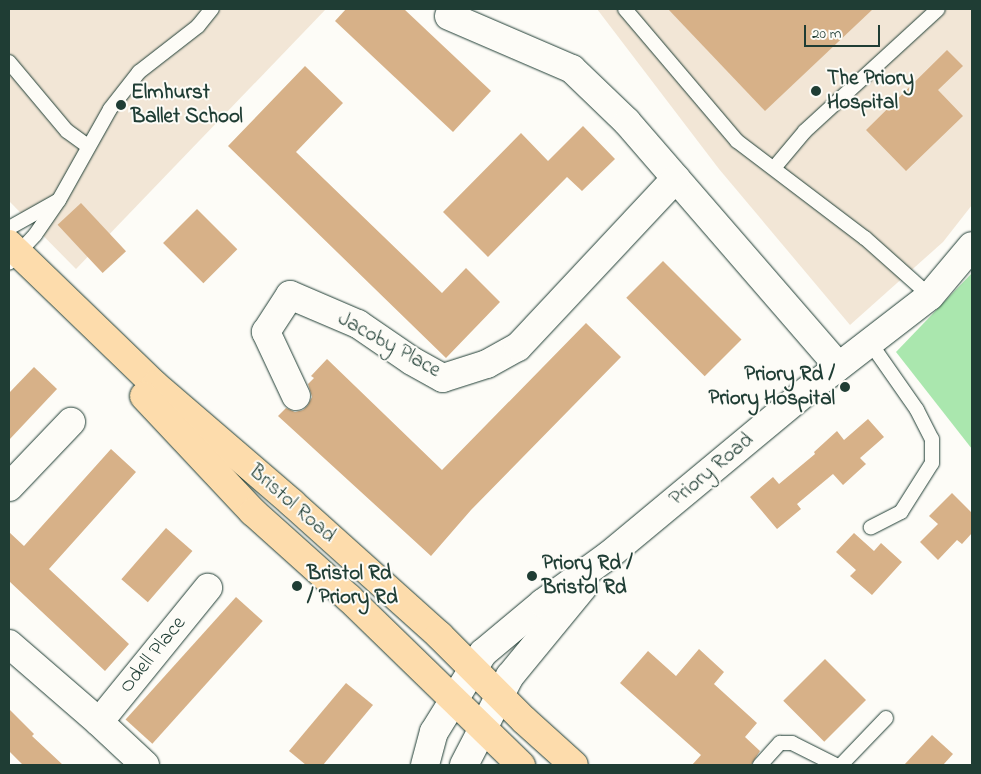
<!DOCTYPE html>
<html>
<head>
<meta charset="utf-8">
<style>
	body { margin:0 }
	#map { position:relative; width:981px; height:774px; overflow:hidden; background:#fdfcf7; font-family:"Indie Flower",sans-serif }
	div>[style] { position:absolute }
	.built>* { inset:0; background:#f2e6d6 }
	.green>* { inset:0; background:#aae7ae }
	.building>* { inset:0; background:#d7b188; transform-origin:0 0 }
	.roads { filter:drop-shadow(0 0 1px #1f3d34) drop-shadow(0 0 1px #1f3d34) }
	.service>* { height:14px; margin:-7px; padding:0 7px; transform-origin:7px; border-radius:7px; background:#fdfcf7 }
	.minor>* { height:28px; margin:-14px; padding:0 14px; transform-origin:14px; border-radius:14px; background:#fdfcf7 }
	.secondary>* { height:28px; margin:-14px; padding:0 14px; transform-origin:14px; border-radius:14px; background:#fdfcf7 }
	.trunk>* { height:28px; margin:-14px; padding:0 14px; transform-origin:14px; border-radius:14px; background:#fddcac }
	.dots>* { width:14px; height:14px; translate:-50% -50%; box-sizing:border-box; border:2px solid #fdfcf7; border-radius:50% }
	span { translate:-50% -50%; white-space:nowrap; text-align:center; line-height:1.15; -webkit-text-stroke:4px #fdfcf7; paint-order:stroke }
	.poi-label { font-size:21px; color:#1f3d34; font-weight:700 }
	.left { translate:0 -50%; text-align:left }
	.right { translate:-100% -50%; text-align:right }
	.street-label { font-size:21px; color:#1f3d34 }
	.frame { position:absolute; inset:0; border:10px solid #1f3d34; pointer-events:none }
	.scale { position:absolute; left:804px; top:25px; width:76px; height:22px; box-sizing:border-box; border:2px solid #1f3d34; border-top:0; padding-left:6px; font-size:15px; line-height:18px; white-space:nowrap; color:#1f3d34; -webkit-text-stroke:4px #fdfcf7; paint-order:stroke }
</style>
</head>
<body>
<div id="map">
	<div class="built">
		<i style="clip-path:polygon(9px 9px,326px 9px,76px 269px,9px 201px)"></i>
		<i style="clip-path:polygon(597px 9px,972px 9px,972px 205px,943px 242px,850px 325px,719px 169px)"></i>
	</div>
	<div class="green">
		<i style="clip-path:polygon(972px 273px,972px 449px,896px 352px)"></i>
	</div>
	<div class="building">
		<i style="clip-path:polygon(346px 9px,404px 9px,491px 91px,453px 132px,335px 21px)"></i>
		<i style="clip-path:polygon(668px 9px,873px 9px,765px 111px)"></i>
		<i style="clip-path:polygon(947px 50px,963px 66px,938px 90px,963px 116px,906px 171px,866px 130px)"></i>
		<i style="clip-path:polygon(305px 66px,343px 103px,296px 152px,442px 293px,466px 268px,500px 302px,446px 358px,228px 146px)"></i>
		<i style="clip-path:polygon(583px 126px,615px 159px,582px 191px,567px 177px,488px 257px,443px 212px,521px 133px,548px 161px)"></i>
		<i style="left:81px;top:203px;width:66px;height:32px;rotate:47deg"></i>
		<i style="left:197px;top:209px;width:57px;height:48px;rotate:45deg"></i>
		<i style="left:663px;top:261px;width:111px;height:52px;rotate:45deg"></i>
		<i style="clip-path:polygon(586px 323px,621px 357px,471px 510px,431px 556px,278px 416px,286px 408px,295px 412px,303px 410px,308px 405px,312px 397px,308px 384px,314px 378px,311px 376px,327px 359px,442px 470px)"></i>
		<i style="clip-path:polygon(34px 367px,57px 389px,9px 440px,9px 393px)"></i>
		<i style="clip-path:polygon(868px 419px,884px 437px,860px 458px,866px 464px,843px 485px,833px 474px,797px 504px,801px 509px,777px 529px,750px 497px,773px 477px,779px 484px,815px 454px,814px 452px,837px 431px,844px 440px)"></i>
		<i style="clip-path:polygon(111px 449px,136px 472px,49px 569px,129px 644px,105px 671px,9px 581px,9px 532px,24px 546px)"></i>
		<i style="clip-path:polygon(952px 493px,972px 513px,972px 533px,962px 544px,957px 540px,938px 560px,920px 542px,938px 524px,929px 516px)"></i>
		<i style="left:166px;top:528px;width:35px;height:68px;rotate:41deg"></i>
		<i style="clip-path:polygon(854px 533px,874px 551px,881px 543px,902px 562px,872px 595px,850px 576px,856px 570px,836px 552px)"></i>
		<i style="left:236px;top:597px;width:36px;height:165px;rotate:42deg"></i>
		<i style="clip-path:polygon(699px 649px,724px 672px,714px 684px,757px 723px,745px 737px,760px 751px,751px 765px,692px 765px,701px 755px,620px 683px,648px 651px,676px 676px)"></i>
		<i style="left:825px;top:659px;width:58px;height:59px;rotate:45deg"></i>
		<i style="clip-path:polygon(346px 683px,373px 705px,323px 765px,306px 765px,289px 751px)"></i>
		<i style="clip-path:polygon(9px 709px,34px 734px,32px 736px,63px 765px,23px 765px,9px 751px)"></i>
		<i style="clip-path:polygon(932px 735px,953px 754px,943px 765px,904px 765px)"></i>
	</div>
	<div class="roads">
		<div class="service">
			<i style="left:625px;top:9px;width:173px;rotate:49.7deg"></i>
			<i style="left:737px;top:141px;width:161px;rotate:37.2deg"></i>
			<i style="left:865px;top:238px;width:87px;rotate:41.7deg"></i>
			<i style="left:9px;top:62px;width:90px;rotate:50deg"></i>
			<i style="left:67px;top:131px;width:26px;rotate:36deg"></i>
			<i style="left:774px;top:168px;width:48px;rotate:-50deg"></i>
			<i style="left:805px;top:131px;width:180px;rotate:-42.5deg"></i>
			<i style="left:59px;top:200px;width:104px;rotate:-60.7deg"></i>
			<i style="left:110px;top:109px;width:47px;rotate:-51.9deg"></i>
			<i style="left:139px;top:72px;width:75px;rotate:-37.9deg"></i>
			<i style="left:198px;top:26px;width:22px;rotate:-51deg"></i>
			<i style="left:9px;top:228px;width:57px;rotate:-29.2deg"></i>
			<i style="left:59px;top:200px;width:42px;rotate:124.4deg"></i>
			<i style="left:35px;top:235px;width:38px;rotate:133deg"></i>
			<i style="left:871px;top:344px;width:80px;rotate:55.1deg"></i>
			<i style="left:917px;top:410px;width:33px;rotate:63deg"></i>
			<i style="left:932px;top:439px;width:24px;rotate:90deg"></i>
			<i style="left:932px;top:463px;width:58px;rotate:122.3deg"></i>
			<i style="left:901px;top:512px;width:34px;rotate:153deg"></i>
			<i style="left:760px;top:765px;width:30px;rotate:-48deg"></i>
			<i style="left:780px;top:743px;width:12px"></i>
			<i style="left:792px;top:743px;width:49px;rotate:26.6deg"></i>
			<i style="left:841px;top:765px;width:65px;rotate:-46.2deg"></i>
		</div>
		<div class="minor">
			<i style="left:449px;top:16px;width:134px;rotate:23.3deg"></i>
			<i style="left:572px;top:69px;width:76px;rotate:43.9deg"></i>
			<i style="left:627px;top:122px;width:323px;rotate:49.1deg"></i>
			<i style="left:296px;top:396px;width:71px;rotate:-115.1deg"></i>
			<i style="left:266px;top:332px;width:44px;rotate:-57deg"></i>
			<i style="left:290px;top:295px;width:74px;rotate:23.1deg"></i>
			<i style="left:358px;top:324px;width:65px;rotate:34.4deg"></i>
			<i style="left:412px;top:361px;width:35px;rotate:29deg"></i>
			<i style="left:443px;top:378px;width:46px;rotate:-17.7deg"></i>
			<i style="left:487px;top:364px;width:35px;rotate:-29deg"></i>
			<i style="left:518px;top:347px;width:231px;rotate:-46.9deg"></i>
			<i style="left:9px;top:487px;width:90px;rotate:-46.4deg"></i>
			<i style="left:9px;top:644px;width:119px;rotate:40.9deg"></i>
			<i style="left:99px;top:722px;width:63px;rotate:43.1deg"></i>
			<i style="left:99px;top:722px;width:173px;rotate:-50.9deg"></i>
		</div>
		<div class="secondary">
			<i style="left:425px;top:765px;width:34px;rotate:-75deg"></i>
			<i style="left:434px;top:732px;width:93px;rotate:-58.2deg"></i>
			<i style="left:483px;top:653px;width:78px;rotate:-39.8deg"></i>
			<i style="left:543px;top:603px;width:80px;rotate:-35.9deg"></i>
			<i style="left:608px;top:556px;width:259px;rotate:-39.7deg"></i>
			<i style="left:807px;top:391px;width:155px;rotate:-37.7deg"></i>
			<i style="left:930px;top:296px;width:65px;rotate:-50deg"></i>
			<i style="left:464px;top:765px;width:100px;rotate:-62.7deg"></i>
			<i style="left:510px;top:676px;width:115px;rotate:-50.6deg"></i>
		</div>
		<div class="trunk">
			<i style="left:9px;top:244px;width:203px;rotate:44deg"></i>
			<i style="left:155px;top:385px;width:181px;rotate:40.7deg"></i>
			<i style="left:292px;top:503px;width:198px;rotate:41.9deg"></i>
			<i style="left:439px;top:635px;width:120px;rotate:45deg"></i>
			<i style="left:524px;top:720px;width:67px;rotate:42deg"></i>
			<i style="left:144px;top:396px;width:159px;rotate:46.8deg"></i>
			<i style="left:253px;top:512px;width:129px;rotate:41.9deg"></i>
			<i style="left:349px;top:598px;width:240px;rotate:44.2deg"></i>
		</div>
	</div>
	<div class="dots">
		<i style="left:816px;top:91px;background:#1f3d34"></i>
		<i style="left:121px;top:105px;background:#1f3d34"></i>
		<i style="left:845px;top:387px;background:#1f3d34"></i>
		<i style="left:532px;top:576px;background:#1f3d34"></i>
		<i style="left:297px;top:586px;background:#1f3d34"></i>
	</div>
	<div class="poi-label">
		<span class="left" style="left:827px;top:91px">The Priory<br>Hospital</span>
		<span class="left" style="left:131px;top:105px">Elmhurst<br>Ballet School</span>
		<span class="right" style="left:835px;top:387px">Priory Rd /<br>Priory Hospital</span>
		<span class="left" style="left:542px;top:576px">Priory Rd /<br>Bristol Rd</span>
		<span class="left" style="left:307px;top:586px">Bristol Rd<br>/ Priory Rd</span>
	</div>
	<div class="street-label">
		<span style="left:389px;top:345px;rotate:29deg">Jacoby Place</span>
		<span style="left:712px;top:470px;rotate:-40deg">Priory Road</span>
		<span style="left:292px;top:504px;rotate:41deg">Bristol Road</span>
		<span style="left:153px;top:655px;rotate:-51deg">Odell Place</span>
	</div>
	<div class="frame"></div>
	<div class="scale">20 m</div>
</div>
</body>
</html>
